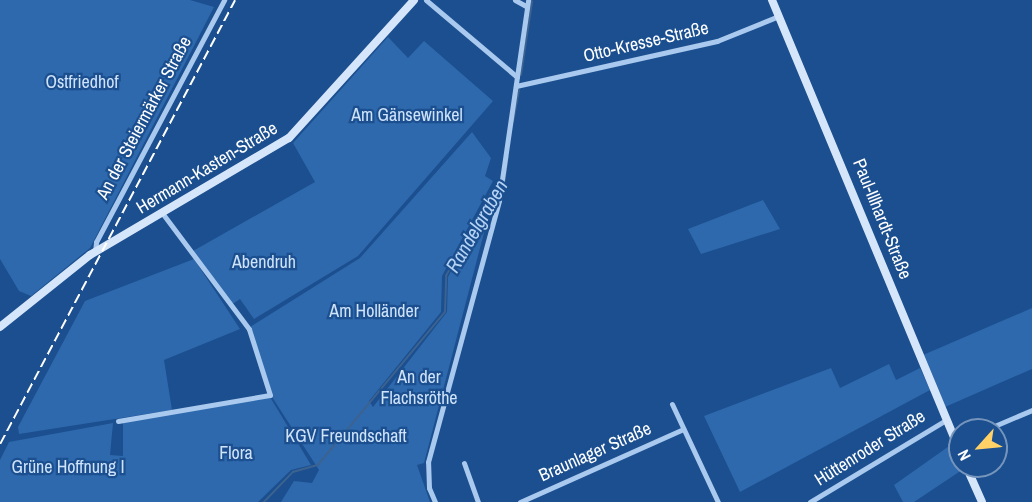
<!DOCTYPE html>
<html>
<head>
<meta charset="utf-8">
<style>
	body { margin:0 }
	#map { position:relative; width:1032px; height:502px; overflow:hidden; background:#1b4f8f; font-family:"Archivo Narrow",sans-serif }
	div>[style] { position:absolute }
	.green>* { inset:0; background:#2e69ad }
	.stream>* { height:1.5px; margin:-0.75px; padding:0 0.75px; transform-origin:0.75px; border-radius:0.75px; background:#3c6290 }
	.street>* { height:5px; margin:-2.5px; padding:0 2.5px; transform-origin:2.5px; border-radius:2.5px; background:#a9c9ee }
	.secondary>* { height:8px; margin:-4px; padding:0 4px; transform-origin:4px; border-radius:4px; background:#d6e6fa }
	.rail>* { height:1.5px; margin-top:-0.75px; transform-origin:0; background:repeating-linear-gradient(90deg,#fff 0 10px,transparent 0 14.5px) }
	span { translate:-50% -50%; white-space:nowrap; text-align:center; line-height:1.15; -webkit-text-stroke:4.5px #1b4f8f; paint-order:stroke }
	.street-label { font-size:18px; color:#fff }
	.park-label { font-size:18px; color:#cfe3fa }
	.water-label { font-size:20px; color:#b5d3f5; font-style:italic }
	.north { position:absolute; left:948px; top:418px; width:60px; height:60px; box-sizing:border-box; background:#1b4f8f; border:2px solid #7695bc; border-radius:50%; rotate:243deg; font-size:16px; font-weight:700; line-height:24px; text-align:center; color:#fff }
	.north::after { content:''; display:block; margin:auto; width:21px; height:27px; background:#ffd166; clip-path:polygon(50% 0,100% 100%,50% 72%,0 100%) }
</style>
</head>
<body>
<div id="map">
	<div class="green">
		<i style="clip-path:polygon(0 0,190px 0,214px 7px,90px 248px,31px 296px,19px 291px,0 259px)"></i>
		<i style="clip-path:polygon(388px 37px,408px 58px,424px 41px,493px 101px,358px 256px,254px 319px,240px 299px,231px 305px,193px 251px,315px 182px,293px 143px)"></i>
		<i style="clip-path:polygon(472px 132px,491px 158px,485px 176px,493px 181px,442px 276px,441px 312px,369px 401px,373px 407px,447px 312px,448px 277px,475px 227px,485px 229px,424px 463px,417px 465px,430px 502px,281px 502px,294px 481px,312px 483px,319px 470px,272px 397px,250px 327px,360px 258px)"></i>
		<i style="clip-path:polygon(763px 200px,780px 229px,701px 254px,688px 229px)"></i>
		<i style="clip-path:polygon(194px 259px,240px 329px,164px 360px,172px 410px,19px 434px,18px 427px,85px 301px)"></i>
		<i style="clip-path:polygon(1032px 308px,1032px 369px,945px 407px,923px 355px)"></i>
		<i style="clip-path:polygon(889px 364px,896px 380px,920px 368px,930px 390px,740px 492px,704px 416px,831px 368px,840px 388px)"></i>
		<i style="clip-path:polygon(270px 397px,311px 465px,291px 470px,258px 502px,0 502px,0 460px,9px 442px,113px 423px,110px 455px,123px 456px,123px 422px)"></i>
		<i style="clip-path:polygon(952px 444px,962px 470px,914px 502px,903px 502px,894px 485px)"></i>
	</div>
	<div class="stream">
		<i style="left:521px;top:75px;width:74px;rotate:-81.4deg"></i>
		<i style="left:513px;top:122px;width:32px;rotate:-79deg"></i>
		<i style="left:504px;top:184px;width:27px;rotate:-82deg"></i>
		<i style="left:264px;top:502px;width:42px;rotate:-46deg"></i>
		<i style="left:293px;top:472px;width:26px;rotate:-16deg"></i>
		<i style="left:318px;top:465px;width:199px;rotate:-50.3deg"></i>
		<i style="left:445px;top:312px;width:36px;rotate:-88deg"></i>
		<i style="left:446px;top:276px;width:94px;rotate:-61.5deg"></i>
		<i style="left:491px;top:193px;width:11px;rotate:-41deg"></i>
	</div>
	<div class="street">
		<i style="left:426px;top:0;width:119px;rotate:40.2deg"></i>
		<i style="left:515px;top:0;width:13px;rotate:29deg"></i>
		<i style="left:516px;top:86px;width:206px;rotate:-12.6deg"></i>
		<i style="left:717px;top:41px;width:67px;rotate:-22deg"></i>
		<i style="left:95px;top:252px;width:10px;rotate:-84deg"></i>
		<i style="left:96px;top:242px;width:274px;rotate:-62.1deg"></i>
		<i style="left:672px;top:404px;width:108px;rotate:64.9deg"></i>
		<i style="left:118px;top:421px;width:154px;rotate:-9.7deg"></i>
		<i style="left:270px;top:395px;width:69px;rotate:-107.7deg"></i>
		<i style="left:249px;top:329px;width:144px;rotate:-126.8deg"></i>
		<i style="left:985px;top:430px;width:51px;rotate:-23.1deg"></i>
		<i style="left:464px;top:463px;width:41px;rotate:70.3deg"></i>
		<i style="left:435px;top:502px;width:15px;rotate:-113deg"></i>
		<i style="left:429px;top:488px;width:26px;rotate:-92deg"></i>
		<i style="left:428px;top:462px;width:271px;rotate:-74.8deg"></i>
		<i style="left:499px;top:200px;width:202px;rotate:-81.7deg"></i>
		<i style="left:520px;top:502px;width:179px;rotate:-24.1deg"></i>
		<i style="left:810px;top:502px;width:159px;rotate:-31.1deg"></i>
	</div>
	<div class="secondary">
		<i style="left:772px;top:0;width:490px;rotate:67.4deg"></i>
		<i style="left:0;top:327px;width:115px;rotate:-38.7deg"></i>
		<i style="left:90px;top:255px;width:231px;rotate:-30.5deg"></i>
		<i style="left:289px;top:138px;width:186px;rotate:-47.8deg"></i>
		<i style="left:966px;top:466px;width:39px;rotate:66deg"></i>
	</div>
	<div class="rail">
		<i style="left:0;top:444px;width:502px;rotate:-62.11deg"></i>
	</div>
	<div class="street-label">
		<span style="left:646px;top:42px;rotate:-13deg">Otto-Kresse-Straße</span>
		<span style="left:144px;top:118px;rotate:-62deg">An der Steiermärker Straße</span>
		<span style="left:207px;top:168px;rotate:-31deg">Hermann-Kasten-Straße</span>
		<span style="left:882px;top:219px;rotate:68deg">Paul-Illhardt-Straße</span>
		<span style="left:870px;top:448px;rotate:-32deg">Hüttenroder Straße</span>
		<span style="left:595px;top:452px;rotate:-24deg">Braunlager Straße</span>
	</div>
	<div class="park-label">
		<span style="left:82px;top:82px">Ostfriedhof</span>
		<span style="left:407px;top:115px">Am Gänsewinkel</span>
		<span style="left:264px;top:262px">Abendruh</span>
		<span style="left:374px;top:311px">Am Holländer</span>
		<span style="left:419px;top:388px">An der<br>Flachsröthe</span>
		<span style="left:346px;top:436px">KGV Freundschaft</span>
		<span style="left:236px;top:453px">Flora</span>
		<span style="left:68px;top:467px">Grüne Hoffnung I</span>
	</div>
	<div class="water-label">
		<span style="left:476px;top:226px;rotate:-60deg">Randelgraben</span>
	</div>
	<div class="north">N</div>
</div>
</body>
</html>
